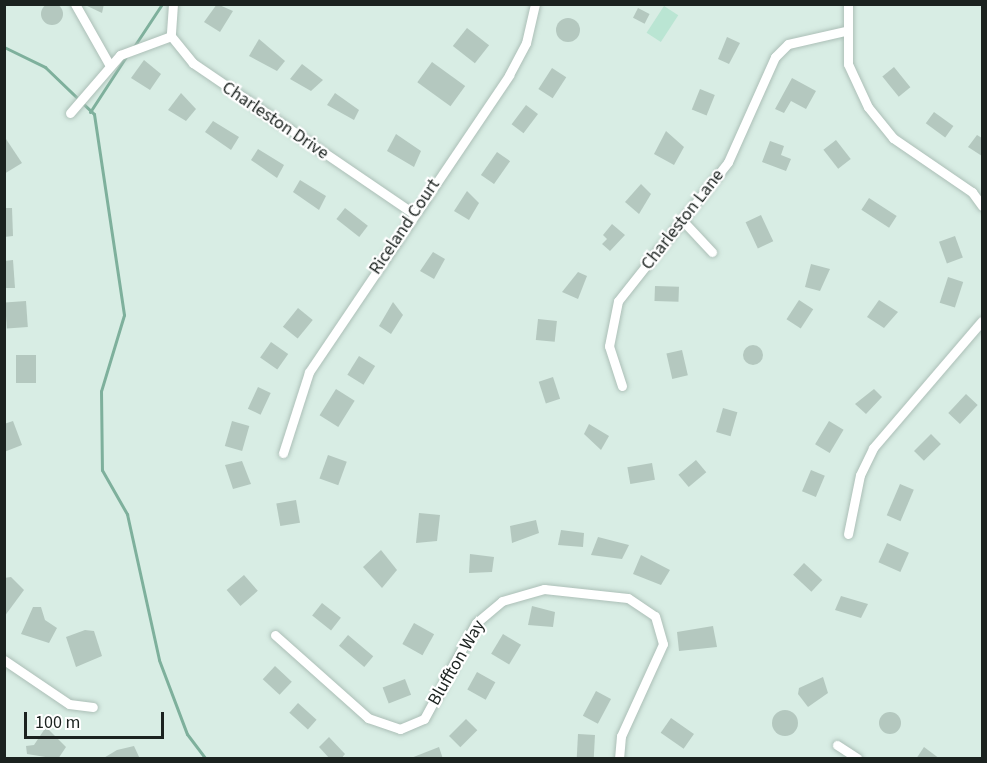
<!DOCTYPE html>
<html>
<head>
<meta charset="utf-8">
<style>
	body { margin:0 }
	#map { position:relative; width:987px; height:763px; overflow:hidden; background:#d8ede4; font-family:"Source Sans 3",sans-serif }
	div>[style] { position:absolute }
	.green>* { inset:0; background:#bae5d3; transform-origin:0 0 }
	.stream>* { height:3px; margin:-1.5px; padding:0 1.5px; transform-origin:1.5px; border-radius:1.5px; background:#7eb09c }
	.building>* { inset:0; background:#b4c8bf; transform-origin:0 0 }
	.round { border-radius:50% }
	.roads { filter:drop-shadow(0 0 2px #acbfb7) drop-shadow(0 0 2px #acbfb7) }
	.street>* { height:9px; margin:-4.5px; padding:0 4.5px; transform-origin:4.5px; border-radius:4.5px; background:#fff }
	span { translate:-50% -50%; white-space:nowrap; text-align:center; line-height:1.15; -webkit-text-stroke:4.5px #fff; paint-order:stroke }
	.street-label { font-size:18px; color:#1b221f }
	.frame { position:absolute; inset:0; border:6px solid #1b221f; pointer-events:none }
	.scale { position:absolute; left:24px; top:712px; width:140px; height:27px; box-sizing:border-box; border:3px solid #1b221f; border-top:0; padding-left:8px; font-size:18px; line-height:21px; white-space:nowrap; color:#1b221f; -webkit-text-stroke:4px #fff; paint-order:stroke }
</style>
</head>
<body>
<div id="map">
	<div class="green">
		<i style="left:664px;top:6px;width:17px;height:32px;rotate:33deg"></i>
	</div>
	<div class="stream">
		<i style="left:4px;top:47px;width:46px;rotate:26deg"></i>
		<i style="left:45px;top:67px;width:68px;rotate:43.8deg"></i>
		<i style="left:94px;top:114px;width:203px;rotate:81.5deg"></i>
		<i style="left:124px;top:315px;width:79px;rotate:106.8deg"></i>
		<i style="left:101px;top:391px;width:79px;rotate:89.3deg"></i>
		<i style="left:102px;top:470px;width:51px;rotate:60.4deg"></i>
		<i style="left:127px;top:514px;width:149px;rotate:77.6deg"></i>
		<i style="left:159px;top:660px;width:79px;rotate:69.3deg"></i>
		<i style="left:187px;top:734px;width:30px;rotate:53deg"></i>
		<i style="left:133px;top:48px;width:53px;rotate:-56.6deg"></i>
		<i style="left:90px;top:112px;width:68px;rotate:-57deg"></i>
	</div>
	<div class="building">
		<i class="round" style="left:41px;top:3px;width:22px;height:22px"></i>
		<i style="clip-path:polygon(83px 4px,104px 4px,102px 13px)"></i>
		<i style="clip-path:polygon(217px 4px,233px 11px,220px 32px,204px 22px)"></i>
		<i style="left:638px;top:8px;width:13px;height:11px;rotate:27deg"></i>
		<i class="round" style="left:556px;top:18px;width:24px;height:24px"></i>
		<i style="left:467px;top:28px;width:28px;height:23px;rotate:38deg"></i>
		<i style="clip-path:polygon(727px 37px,740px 43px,729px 64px,718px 59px)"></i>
		<i style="clip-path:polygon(259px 39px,285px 61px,277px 71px,249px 56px)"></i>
		<i style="clip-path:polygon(144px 60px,161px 74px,150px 90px,131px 78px)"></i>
		<i style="left:432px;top:62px;width:41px;height:25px;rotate:36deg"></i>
		<i style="clip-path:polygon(302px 64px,323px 80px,311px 91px,290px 79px)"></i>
		<i style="left:894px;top:67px;width:26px;height:15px;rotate:51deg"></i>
		<i style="left:552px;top:68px;width:17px;height:25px;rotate:33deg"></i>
		<i style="clip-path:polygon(792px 78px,816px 91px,806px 109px,791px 101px,784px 113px,775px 109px)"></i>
		<i style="left:700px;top:89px;width:16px;height:22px;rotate:22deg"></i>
		<i style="clip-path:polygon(181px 93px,196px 109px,186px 121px,168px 110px)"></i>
		<i style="clip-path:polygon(335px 93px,359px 110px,354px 120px,327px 105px)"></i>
		<i style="left:526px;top:105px;width:15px;height:24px;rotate:37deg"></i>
		<i style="left:934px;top:112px;width:24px;height:14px;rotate:36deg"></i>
		<i style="clip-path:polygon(213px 121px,239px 137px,231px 150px,205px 132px)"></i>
		<i style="clip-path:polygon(666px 131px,684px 147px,674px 165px,654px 154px)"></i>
		<i style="clip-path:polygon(396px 134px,421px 151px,414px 167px,387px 151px)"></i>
		<i style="clip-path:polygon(977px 135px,982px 138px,982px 156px,968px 147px)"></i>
		<i style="clip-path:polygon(4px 136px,22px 163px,4px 174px)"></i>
		<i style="left:836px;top:140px;width:24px;height:16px;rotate:52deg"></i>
		<i style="clip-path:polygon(770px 141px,784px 146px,781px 155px,791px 159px,786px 171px,762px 162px)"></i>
		<i style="clip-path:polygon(258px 149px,284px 165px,277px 178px,251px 160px)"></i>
		<i style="left:497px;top:152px;width:16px;height:28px;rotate:35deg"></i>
		<i style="clip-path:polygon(300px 180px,326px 196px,319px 210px,293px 192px)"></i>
		<i style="clip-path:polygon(641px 184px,651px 194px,639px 214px,625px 202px)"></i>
		<i style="clip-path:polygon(467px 191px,479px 203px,469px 220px,454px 211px)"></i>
		<i style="left:869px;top:198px;width:33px;height:14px;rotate:33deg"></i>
		<i style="clip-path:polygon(4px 208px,12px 208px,13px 236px,4px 237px)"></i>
		<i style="left:345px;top:208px;width:29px;height:14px;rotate:38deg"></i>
		<i style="left:761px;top:215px;width:29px;height:17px;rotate:65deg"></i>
		<i style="clip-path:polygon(612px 224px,625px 235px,610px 251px,602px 244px,607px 239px,603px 235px)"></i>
		<i style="left:955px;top:236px;width:23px;height:17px;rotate:70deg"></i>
		<i style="clip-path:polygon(433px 252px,445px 259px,434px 279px,420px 271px)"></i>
		<i style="clip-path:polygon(13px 260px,15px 288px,4px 288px,4px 261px)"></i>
		<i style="clip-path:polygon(811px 264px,830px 269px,820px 291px,805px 287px)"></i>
		<i style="clip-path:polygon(578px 272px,587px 276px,578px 299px,562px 292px)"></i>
		<i style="left:948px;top:277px;width:16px;height:27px;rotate:18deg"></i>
		<i style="left:655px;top:286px;width:24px;height:15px;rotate:2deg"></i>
		<i style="left:799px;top:300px;width:17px;height:23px;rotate:33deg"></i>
		<i style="clip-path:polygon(879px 300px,898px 312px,884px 328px,867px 317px)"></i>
		<i style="left:26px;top:301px;width:26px;height:21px;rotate:86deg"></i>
		<i style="clip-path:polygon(393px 302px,403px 315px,391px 334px,379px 326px)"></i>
		<i style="left:298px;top:308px;width:19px;height:24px;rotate:39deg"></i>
		<i style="left:538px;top:319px;width:19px;height:21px;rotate:6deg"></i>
		<i style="left:271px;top:342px;width:21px;height:19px;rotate:35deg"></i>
		<i class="round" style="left:743px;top:345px;width:20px;height:20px"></i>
		<i style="left:682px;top:350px;width:26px;height:16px;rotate:77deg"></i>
		<i style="left:16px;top:355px;width:20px;height:28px"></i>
		<i style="left:359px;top:356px;width:19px;height:22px;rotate:32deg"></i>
		<i style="left:553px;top:377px;width:23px;height:15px;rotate:72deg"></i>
		<i style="left:258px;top:387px;width:14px;height:24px;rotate:25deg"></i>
		<i style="left:336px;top:389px;width:22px;height:31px;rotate:32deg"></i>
		<i style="clip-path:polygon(874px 389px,882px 397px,866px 414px,855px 404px)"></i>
		<i style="left:966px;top:394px;width:16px;height:26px;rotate:43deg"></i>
		<i style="left:723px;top:408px;width:15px;height:25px;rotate:16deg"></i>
		<i style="clip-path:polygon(13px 421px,22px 445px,4px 452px,4px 424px)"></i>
		<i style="left:232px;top:421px;width:18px;height:26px;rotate:16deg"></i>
		<i style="left:829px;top:421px;width:17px;height:27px;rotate:31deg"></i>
		<i style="clip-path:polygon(589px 424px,609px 436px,601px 450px,584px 434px)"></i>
		<i style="left:931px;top:434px;width:14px;height:24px;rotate:45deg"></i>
		<i style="left:328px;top:455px;width:20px;height:25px;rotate:20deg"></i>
		<i style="left:696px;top:460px;width:16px;height:23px;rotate:50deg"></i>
		<i style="clip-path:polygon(242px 461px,251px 484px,233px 489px,225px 465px)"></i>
		<i style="left:652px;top:463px;width:17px;height:25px;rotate:80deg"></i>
		<i style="left:811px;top:470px;width:15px;height:23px;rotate:23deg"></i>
		<i style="left:900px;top:484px;width:15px;height:34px;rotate:23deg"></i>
		<i style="left:296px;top:500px;width:23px;height:20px;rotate:80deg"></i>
		<i style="clip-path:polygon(419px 513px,440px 515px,437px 541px,416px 543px)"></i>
		<i style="clip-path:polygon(536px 520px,539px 533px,512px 543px,510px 526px)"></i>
		<i style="clip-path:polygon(561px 530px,584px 533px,583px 547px,558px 545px)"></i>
		<i style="clip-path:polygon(598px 537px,629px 545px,622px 559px,591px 555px)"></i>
		<i style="left:887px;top:543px;width:24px;height:21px;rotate:24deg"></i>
		<i style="clip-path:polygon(381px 550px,397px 570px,382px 588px,363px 567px)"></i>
		<i style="clip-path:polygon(470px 554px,494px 557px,492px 572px,469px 573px)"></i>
		<i style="clip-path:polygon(641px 555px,670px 570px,661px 585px,633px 574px)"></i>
		<i style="left:804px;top:563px;width:25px;height:16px;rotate:43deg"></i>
		<i style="left:244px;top:575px;width:21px;height:23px;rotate:49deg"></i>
		<i style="clip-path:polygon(11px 577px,24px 590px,4px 617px,4px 578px)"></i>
		<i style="clip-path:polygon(841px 596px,868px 604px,861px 618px,835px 610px)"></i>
		<i style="left:322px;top:603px;width:24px;height:16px;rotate:38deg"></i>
		<i style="clip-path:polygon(532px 606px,555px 612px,553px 627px,528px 625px)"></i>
		<i style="clip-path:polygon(33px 607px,41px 607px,45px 620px,57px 628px,49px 643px,21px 634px)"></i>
		<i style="left:414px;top:623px;width:23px;height:24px;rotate:29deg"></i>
		<i style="clip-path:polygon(713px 626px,717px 647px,679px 651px,677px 632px)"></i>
		<i style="clip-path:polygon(85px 630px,94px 631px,102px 656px,76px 667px,66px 637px)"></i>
		<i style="left:503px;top:634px;width:21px;height:23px;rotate:31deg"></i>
		<i style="left:348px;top:635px;width:33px;height:14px;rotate:40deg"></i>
		<i style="left:275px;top:666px;width:23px;height:18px;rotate:43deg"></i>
		<i style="left:477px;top:672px;width:21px;height:20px;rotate:29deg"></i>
		<i style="clip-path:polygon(823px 677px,828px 693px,808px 707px,798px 694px,799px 688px)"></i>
		<i style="left:405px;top:679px;width:17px;height:24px;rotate:69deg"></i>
		<i style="left:596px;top:691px;width:17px;height:28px;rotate:28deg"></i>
		<i style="left:298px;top:703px;width:25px;height:13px;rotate:42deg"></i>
		<i class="round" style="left:772px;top:710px;width:26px;height:26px"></i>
		<i class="round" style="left:879px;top:712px;width:22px;height:22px"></i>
		<i style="left:671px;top:718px;width:28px;height:18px;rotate:35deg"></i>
		<i style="left:466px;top:719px;width:16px;height:24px;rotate:45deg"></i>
		<i style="clip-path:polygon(46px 727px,66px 747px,58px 759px,27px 754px,26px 746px,34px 745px)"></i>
		<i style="left:578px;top:734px;width:17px;height:24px;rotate:3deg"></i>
		<i style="clip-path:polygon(329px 737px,345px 754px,341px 759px,330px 759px,319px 747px)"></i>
		<i style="clip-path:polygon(134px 746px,140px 759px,102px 759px,117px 750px)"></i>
		<i style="clip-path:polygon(439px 747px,443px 759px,411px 759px,411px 758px)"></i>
		<i style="clip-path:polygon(924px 747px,940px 759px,916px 759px)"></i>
	</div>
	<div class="roads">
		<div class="street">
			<i style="left:75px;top:4px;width:69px;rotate:60.5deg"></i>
			<i style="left:173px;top:4px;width:32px;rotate:94deg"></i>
			<i style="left:171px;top:36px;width:35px;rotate:51deg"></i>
			<i style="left:193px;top:63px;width:266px;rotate:34.3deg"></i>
			<i style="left:848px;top:4px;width:60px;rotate:90deg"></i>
			<i style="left:848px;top:64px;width:47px;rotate:65.1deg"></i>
			<i style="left:868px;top:107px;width:40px;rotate:51deg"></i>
			<i style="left:893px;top:138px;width:96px;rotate:34.4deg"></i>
			<i style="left:972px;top:192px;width:17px;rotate:54deg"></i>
			<i style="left:70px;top:113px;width:77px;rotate:-49.2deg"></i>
			<i style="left:120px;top:55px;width:54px;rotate:-20.4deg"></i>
			<i style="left:684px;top:222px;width:41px;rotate:47deg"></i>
			<i style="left:622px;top:386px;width:42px;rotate:-108deg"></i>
			<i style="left:609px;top:346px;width:46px;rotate:-78.7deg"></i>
			<i style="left:618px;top:301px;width:177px;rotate:-51.6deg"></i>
			<i style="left:728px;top:162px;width:115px;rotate:-65.9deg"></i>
			<i style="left:775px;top:57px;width:18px;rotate:-45deg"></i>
			<i style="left:788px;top:44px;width:58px;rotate:-12.8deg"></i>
			<i style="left:283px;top:453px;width:85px;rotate:-72.2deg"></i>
			<i style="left:309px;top:372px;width:358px;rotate:-56deg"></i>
			<i style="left:509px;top:75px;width:36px;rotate:-62deg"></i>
			<i style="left:526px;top:43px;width:40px;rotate:-77deg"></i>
			<i style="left:848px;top:534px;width:60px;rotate:-78.5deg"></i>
			<i style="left:860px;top:475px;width:30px;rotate:-64deg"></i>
			<i style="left:873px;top:448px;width:167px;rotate:-49.4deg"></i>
			<i style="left:275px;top:635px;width:125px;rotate:41.7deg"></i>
			<i style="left:368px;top:718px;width:34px;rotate:19deg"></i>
			<i style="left:400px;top:729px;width:26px;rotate:-23deg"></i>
			<i style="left:424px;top:719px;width:109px;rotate:-61.6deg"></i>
			<i style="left:476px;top:623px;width:34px;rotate:-40deg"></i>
			<i style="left:502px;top:601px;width:44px;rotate:-15.9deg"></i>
			<i style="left:544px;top:589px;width:84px;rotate:6.1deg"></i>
			<i style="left:628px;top:598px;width:32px;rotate:34deg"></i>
			<i style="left:655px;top:616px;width:29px;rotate:74deg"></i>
			<i style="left:663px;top:644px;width:101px;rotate:114.5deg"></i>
			<i style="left:621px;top:736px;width:22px;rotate:95deg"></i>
			<i style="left:4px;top:660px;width:78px;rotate:34.1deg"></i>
			<i style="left:69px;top:704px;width:24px;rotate:7deg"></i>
			<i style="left:837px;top:745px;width:24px;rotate:33deg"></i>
		</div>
	</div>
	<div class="street-label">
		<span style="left:275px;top:121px;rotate:34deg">Charleston Drive</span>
		<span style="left:683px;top:220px;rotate:-52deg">Charleston Lane</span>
		<span style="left:405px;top:227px;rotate:-56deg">Riceland Court</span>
		<span style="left:457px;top:663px;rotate:-60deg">Bluffton Way</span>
	</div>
	<div class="frame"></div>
	<div class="scale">100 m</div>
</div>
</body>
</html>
